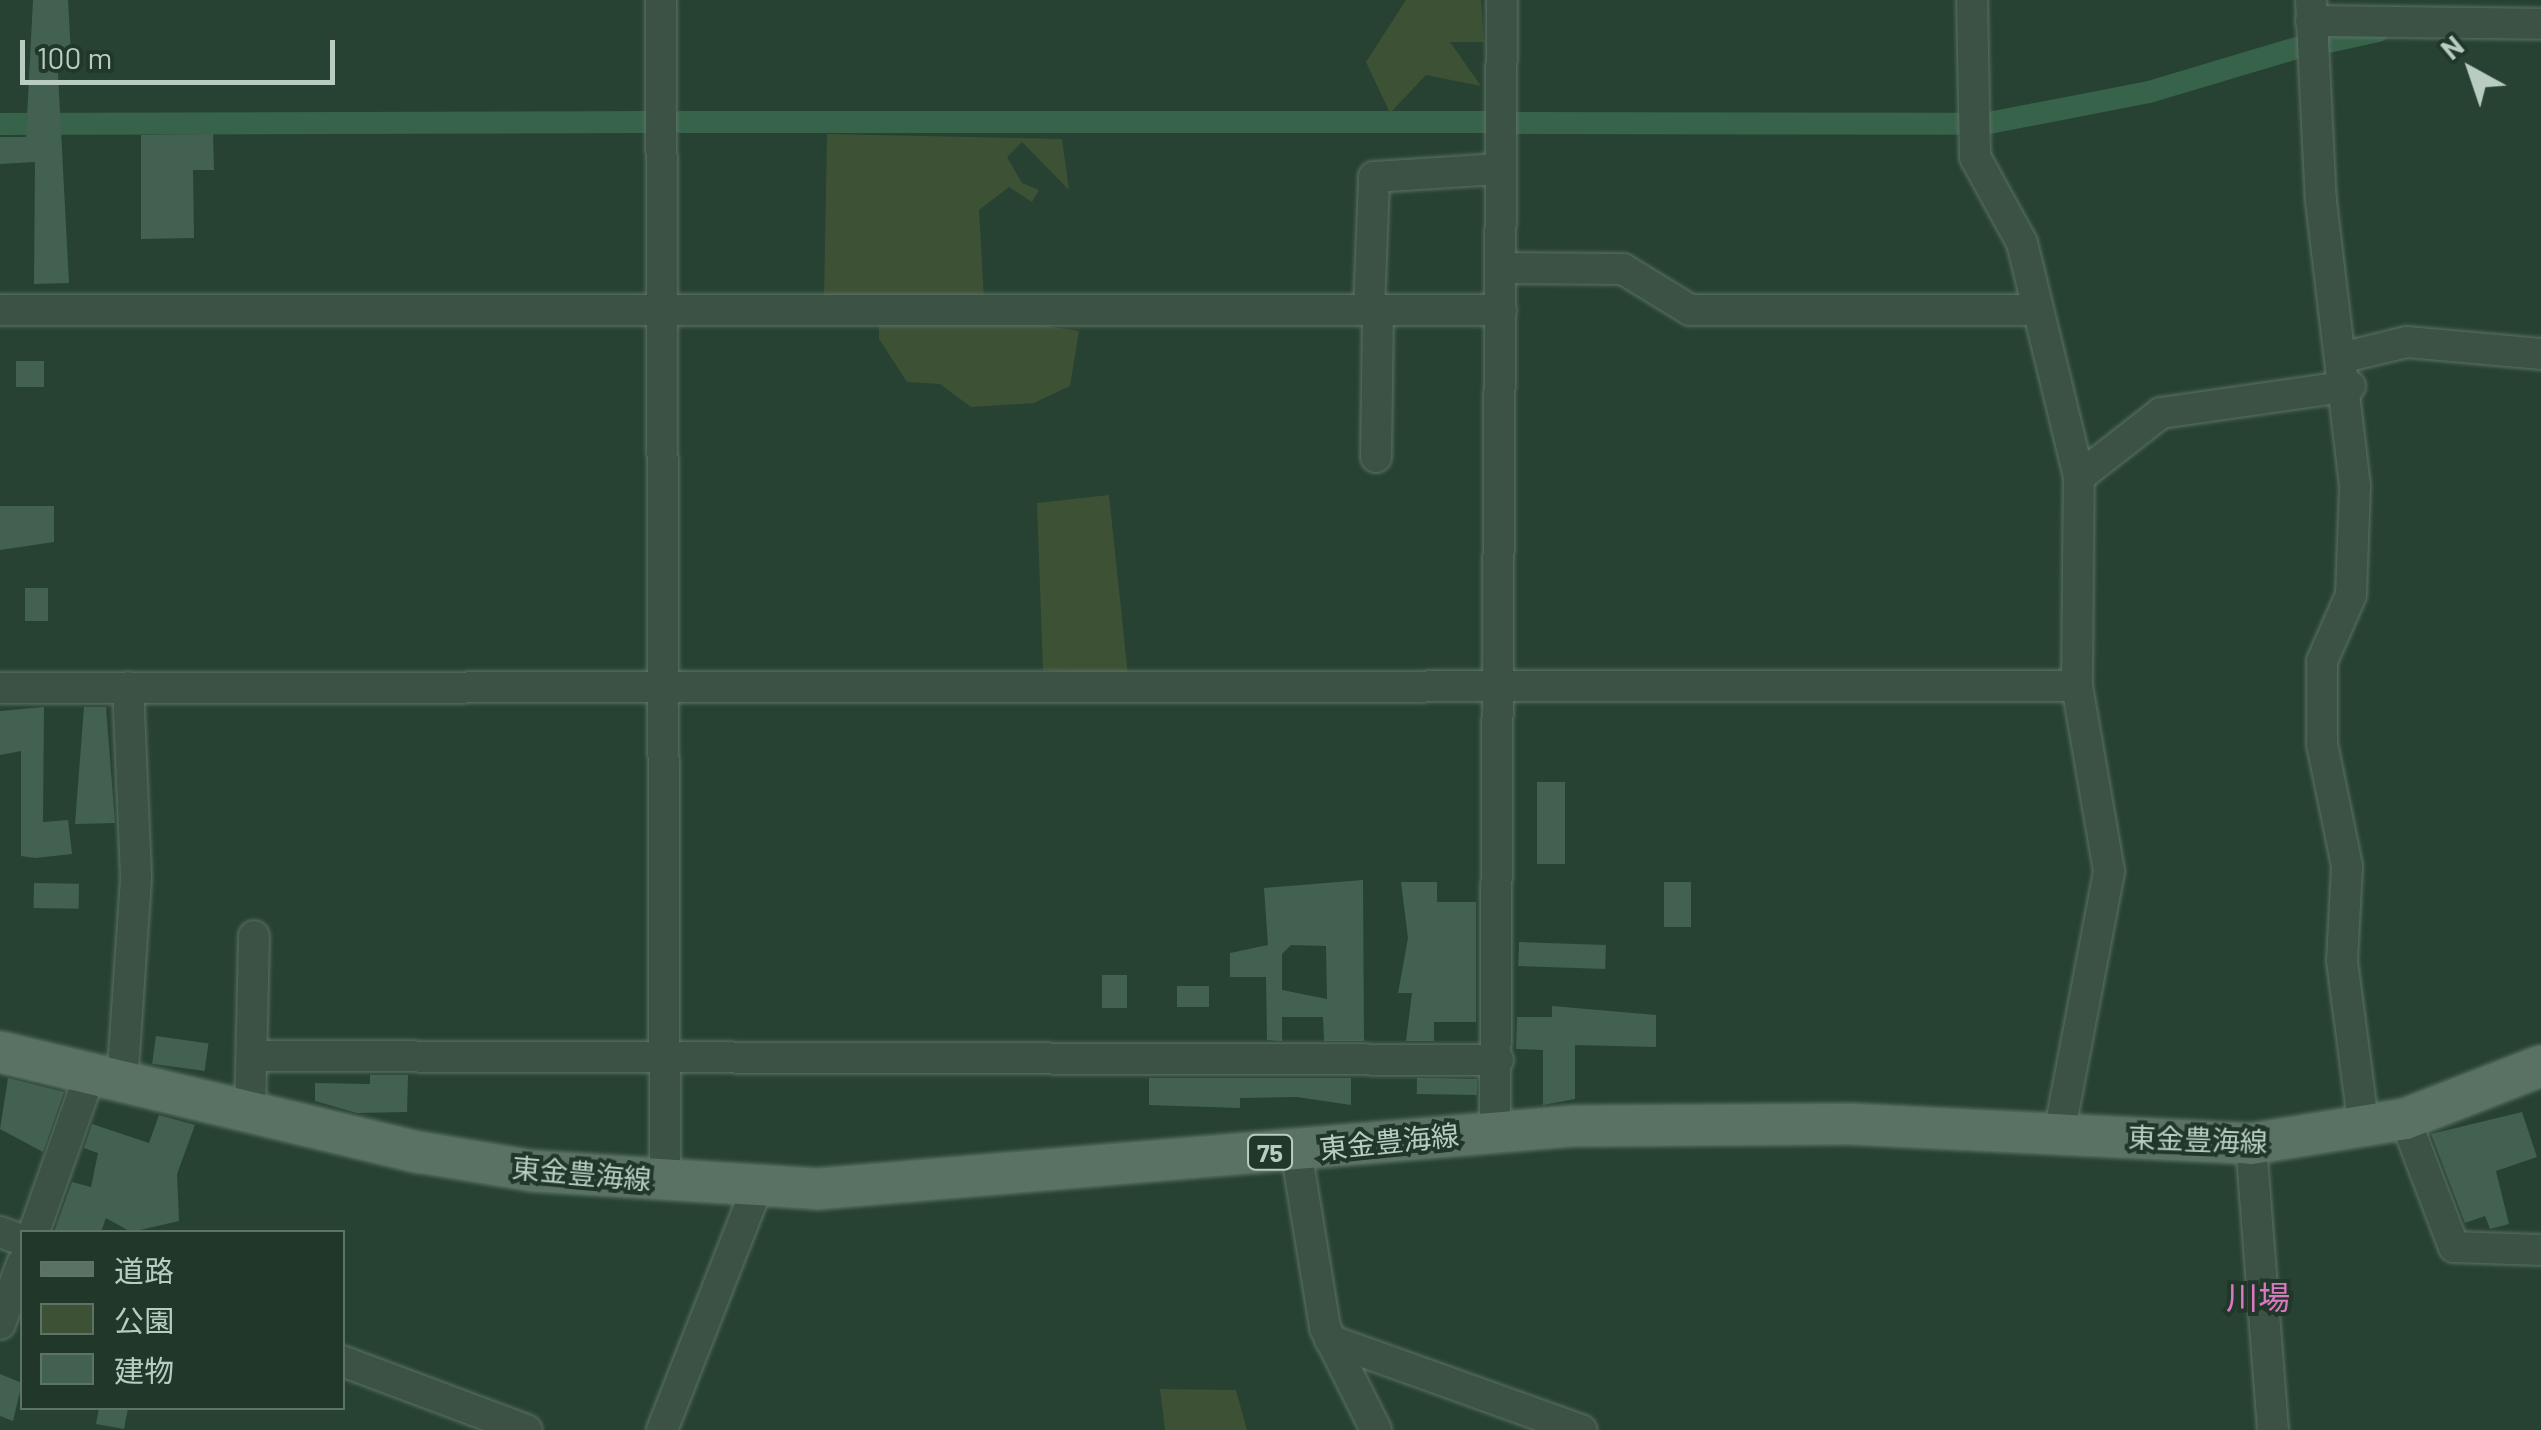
<!DOCTYPE html>
<html>
<head>
<meta charset="utf-8">
<style>
	body { margin:0 }
	#map { position:relative; width:2541px; height:1430px; overflow:hidden; background:#274232; font-family:Barlow,"Noto Sans JP",sans-serif }
	div>[style] { position:absolute }
	.green>* { inset:0; background:#3d5134 }
	.canal>* { height:22px; margin:-11px; padding:0 11px; transform-origin:11px; border-radius:11px; background:#366349 }
	.building>* { inset:0; background:#436150; transform-origin:0 0 }
	.roads { filter:drop-shadow(0 0 2px #5c7265) drop-shadow(0 0 2px #5c7265) }
	.minor>* { height:30px; margin:-15px; padding:0 15px; transform-origin:15px; border-radius:15px; background:#3b5244 }
	.major>* { height:40px; margin:-20px; padding:0 20px; transform-origin:20px; border-radius:20px; background:#597263 }
	span { translate:-50% -50%; white-space:nowrap; text-align:center; line-height:1.15; -webkit-text-stroke:8px #203729; paint-order:stroke }
	.shield-label span { padding:2px 8px; background:#203729; border:2px solid; border-radius:8px; -webkit-text-stroke-width:0 }
	.shield-label { font-size:25px; color:#b8ccc1; font-weight:700 }
	.street-label { font-size:28px; color:#b8ccc1 }
	.quarter-label { font-size:32px; color:#d979c1 }
	.legend { position:absolute; left:20px; top:1230px; width:325px; height:180px; box-sizing:border-box; background:#203729; border:2px solid #5d7366; margin:0; padding:12px 18px; list-style:none; font-size:30px; color:#b8ccc1 }
	.legend li { display:flex; align-items:center; gap:20px; height:50px }
	.legend b { width:50px; border:2px solid #5d7366 }
	.north { position:absolute; left:2421px; top:20px; width:100px; height:100px; -webkit-text-stroke:8px #203729; paint-order:stroke; rotate:320deg; font-size:28px; font-weight:700; line-height:40px; text-align:center; color:#b8ccc1 }
	.north::after { content:''; display:block; margin:auto; width:35px; height:45px; background:#b8ccc1; clip-path:polygon(50% 0,100% 100%,50% 72%,0 100%) }
	.scale { position:absolute; left:20px; top:40px; width:315px; height:45px; box-sizing:border-box; border:5px solid #b8ccc1; border-top:0; padding-left:12px; font-size:30px; line-height:35px; white-space:nowrap; color:#b8ccc1; -webkit-text-stroke:8px #203729; paint-order:stroke }
</style>
</head>
<body>
<div id="map">
	<div class="green">
		<i style="clip-path:polygon(1406px 0,1481px 0,1484px 42px,1450px 42px,1481px 86px,1426px 75px,1390px 113px,1366px 62px)"></i>
		<i style="clip-path:polygon(827px 134px,1062px 139px,1069px 190px,1022px 142px,1007px 157px,1022px 183px,1039px 190px,1032px 202px,1009px 187px,979px 210px,985px 316px,1079px 331px,1070px 386px,1034px 403px,971px 407px,940px 384px,907px 382px,879px 339px,879px 319px,824px 298px)"></i>
		<i style="clip-path:polygon(1109px 495px,1128px 675px,1043px 670px,1037px 503px)"></i>
		<i style="clip-path:polygon(1160px 1389px,1236px 1390px,1247px 1430px,1165px 1430px)"></i>
	</div>
	<div class="canal">
		<i style="left:2328px;top:42px;width:51px;rotate:-12.4deg"></i>
		<i style="left:681px;top:122px;width:808px"></i>
		<i style="left:1511px;top:123px;width:445px;rotate:0.1deg"></i>
		<i style="left:0;top:124px;width:649px;rotate:-0.18deg"></i>
		<i style="left:1984px;top:124px;width:168px;rotate:-11deg"></i>
		<i style="left:2149px;top:92px;width:154px;rotate:-16.6deg"></i>
	</div>
	<div class="building">
		<i style="clip-path:polygon(33px 0,68px 0,71px 55px,57px 55px,69px 283px,34px 284px,35px 162px,0 164px,0 137px,26px 137px)"></i>
		<i style="clip-path:polygon(213px 134px,214px 170px,193px 170px,194px 238px,141px 239px,141px 135px)"></i>
		<i style="left:16px;top:361px;width:28px;height:26px"></i>
		<i style="clip-path:polygon(0 506px,54px 506px,54px 542px,0 550px)"></i>
		<i style="left:48px;top:588px;width:33px;height:23px;rotate:90deg"></i>
		<i style="clip-path:polygon(44px 707px,43px 822px,68px 820px,72px 854px,35px 858px,21px 856px,21px 751px,0 755px,0 711px)"></i>
		<i style="clip-path:polygon(84px 707px,106px 707px,115px 823px,75px 824px)"></i>
		<i style="left:1537px;top:782px;width:28px;height:82px"></i>
		<i style="clip-path:polygon(evenodd,1363px 880px,1364px 1041px,1324px 1041px,1323px 1017px,1282px 1017px,1282px 1041px,1267px 1040px,1266px 977px,1230px 977px,1230px 953px,1268px 945px,1264px 888px,1363px 880px,1291px 945px,1326px 946px,1327px 999px,1282px 990px,1282px 954px,1291px 945px)"></i>
		<i style="clip-path:polygon(1401px 882px,1437px 882px,1437px 902px,1476px 902px,1476px 1022px,1434px 1022px,1434px 1041px,1406px 1041px,1412px 993px,1398px 993px,1408px 938px)"></i>
		<i style="left:1664px;top:882px;width:27px;height:45px"></i>
		<i style="left:34px;top:883px;width:45px;height:25px;rotate:1deg"></i>
		<i style="left:1519px;top:942px;width:87px;height:24px;rotate:2deg"></i>
		<i style="left:1102px;top:975px;width:25px;height:33px"></i>
		<i style="left:1209px;top:986px;width:21px;height:32px;rotate:90deg"></i>
		<i style="clip-path:polygon(1552px 1006px,1656px 1015px,1656px 1047px,1575px 1045px,1575px 1099px,1543px 1105px,1543px 1050px,1516px 1049px,1517px 1017px,1552px 1017px)"></i>
		<i style="left:156px;top:1036px;width:53px;height:28px;rotate:8deg"></i>
		<i style="clip-path:polygon(370px 1075px,408px 1075px,407px 1112px,357px 1113px,315px 1101px,315px 1083px,370px 1084px)"></i>
		<i style="clip-path:polygon(8px 1078px,64px 1092px,43px 1152px,0 1129px)"></i>
		<i style="clip-path:polygon(1149px 1078px,1351px 1078px,1351px 1105px,1297px 1097px,1240px 1098px,1240px 1108px,1149px 1105px)"></i>
		<i style="left:1417px;top:1078px;width:60px;height:16px;rotate:1deg"></i>
		<i style="clip-path:polygon(2522px 1112px,2537px 1157px,2496px 1171px,2509px 1224px,2490px 1229px,2485px 1216px,2465px 1223px,2431px 1134px)"></i>
		<i style="clip-path:polygon(159px 1115px,195px 1125px,177px 1174px,179px 1221px,131px 1232px,106px 1218px,101px 1232px,54px 1232px,72px 1182px,91px 1187px,98px 1153px,84px 1148px,92px 1124px,149px 1143px)"></i>
		<i style="clip-path:polygon(0 1374px,22px 1383px,13px 1421px,0 1416px)"></i>
		<i style="clip-path:polygon(99px 1408px,128px 1408px,124px 1429px,96px 1424px)"></i>
	</div>
	<div class="roads">
		<div class="minor">
			<i style="left:661px;top:0;width:1181px;rotate:89.81deg"></i>
			<i style="left:1972px;top:0;width:157px;rotate:88.9deg"></i>
			<i style="left:1975px;top:157px;width:98px;rotate:61.3deg"></i>
			<i style="left:2022px;top:243px;width:241px;rotate:76.3deg"></i>
			<i style="left:2311px;top:0;width:201px;rotate:87.2deg"></i>
			<i style="left:2321px;top:201px;width:287px;rotate:83.2deg"></i>
			<i style="left:2355px;top:486px;width:109px;rotate:92.1deg"></i>
			<i style="left:2351px;top:595px;width:72px;rotate:113.7deg"></i>
			<i style="left:2322px;top:661px;width:83px;rotate:90deg"></i>
			<i style="left:2322px;top:744px;width:125px;rotate:78.4deg"></i>
			<i style="left:2347px;top:866px;width:95px;rotate:93deg"></i>
			<i style="left:2342px;top:961px;width:169px;rotate:82.5deg"></i>
			<i style="left:2311px;top:21px;width:230px;rotate:0.7deg"></i>
			<i style="left:1501px;top:268px;width:122px;rotate:0.5deg"></i>
			<i style="left:1623px;top:269px;width:79px;rotate:31.5deg"></i>
			<i style="left:1690px;top:310px;width:347px"></i>
			<i style="left:0;top:310px;width:1501px"></i>
			<i style="left:1369px;top:310px;width:133px;rotate:-87.8deg"></i>
			<i style="left:1374px;top:177px;width:125px;rotate:-3.7deg"></i>
			<i style="left:2345px;top:357px;width:64px;rotate:-13.6deg"></i>
			<i style="left:2407px;top:342px;width:135px;rotate:5.1deg"></i>
			<i style="left:1376px;top:457px;width:147px;rotate:-89.2deg"></i>
			<i style="left:0;top:688px;width:2077px;rotate:-0.06deg"></i>
			<i style="left:253px;top:1056px;width:1245px;rotate:0.18deg"></i>
			<i style="left:122px;top:1084px;width:207px;rotate:-86.1deg"></i>
			<i style="left:136px;top:877px;width:190px;rotate:-92.4deg"></i>
			<i style="left:250px;top:1113px;width:177px;rotate:-88.7deg"></i>
			<i style="left:2405px;top:1119px;width:137px;rotate:69.1deg"></i>
			<i style="left:2454px;top:1247px;width:87px;rotate:2deg"></i>
			<i style="left:1495px;top:1130px;width:1130px;rotate:-89.65deg"></i>
			<i style="left:2059px;top:1134px;width:268px;rotate:-79.2deg"></i>
			<i style="left:2109px;top:871px;width:188px;rotate:-99.8deg"></i>
			<i style="left:2077px;top:686px;width:209px;rotate:-89.5deg"></i>
			<i style="left:2079px;top:477px;width:104px;rotate:-38deg"></i>
			<i style="left:2161px;top:413px;width:191px;rotate:-8.1deg"></i>
			<i style="left:2251px;top:1144px;width:287px;rotate:85.6deg"></i>
			<i style="left:1296px;top:1150px;width:180px;rotate:80.7deg"></i>
			<i style="left:1325px;top:1328px;width:114px;rotate:63.4deg"></i>
			<i style="left:0;top:1232px;width:23px;rotate:20deg"></i>
			<i style="left:34px;top:1232px;width:168px;rotate:-70.5deg"></i>
			<i style="left:0;top:1324px;width:64px;rotate:-69.9deg"></i>
			<i style="left:1330px;top:1340px;width:267px;rotate:19.7deg"></i>
			<i style="left:342px;top:1361px;width:197px;rotate:20.5deg"></i>
			<i style="left:662px;top:1430px;width:261px;rotate:-68.6deg"></i>
		</div>
		<div class="major">
			<i style="left:0;top:1052px;width:430px;rotate:13.5deg"></i>
			<i style="left:418px;top:1152px;width:117px;rotate:9.4deg"></i>
			<i style="left:533px;top:1171px;width:285px;rotate:3.6deg"></i>
			<i style="left:817px;top:1189px;width:760px;rotate:-4.76deg"></i>
			<i style="left:1574px;top:1126px;width:275px;rotate:-0.4deg"></i>
			<i style="left:1849px;top:1124px;width:402px;rotate:2.8deg"></i>
			<i style="left:2251px;top:1144px;width:156px;rotate:-9.2deg"></i>
			<i style="left:2405px;top:1119px;width:146px;rotate:-21.3deg"></i>
		</div>
	</div>
	<div class="shield-label">
		<span style="left:1270px;top:1152px">75</span>
	</div>
	<div class="street-label">
		<span style="left:2198px;top:1139px;rotate:2deg">東金豊海線</span>
		<span style="left:1389px;top:1141px;rotate:-6deg">東金豊海線</span>
		<span style="left:582px;top:1173px;rotate:5deg">東金豊海線</span>
	</div>
	<div class="quarter-label">
		<span style="left:2258px;top:1296px">川場</span>
	</div>
	<ul class="legend">
	<li><b style="height:12px;background:#597263"></b>道路</li>
	<li><b style="height:28px;background:#3d5134"></b>公園</li>
	<li><b style="height:28px;background:#436150"></b>建物</li>
	</ul>
	<div class="north">N</div>
	<div class="scale">100 m</div>
</div>
</body>
</html>
